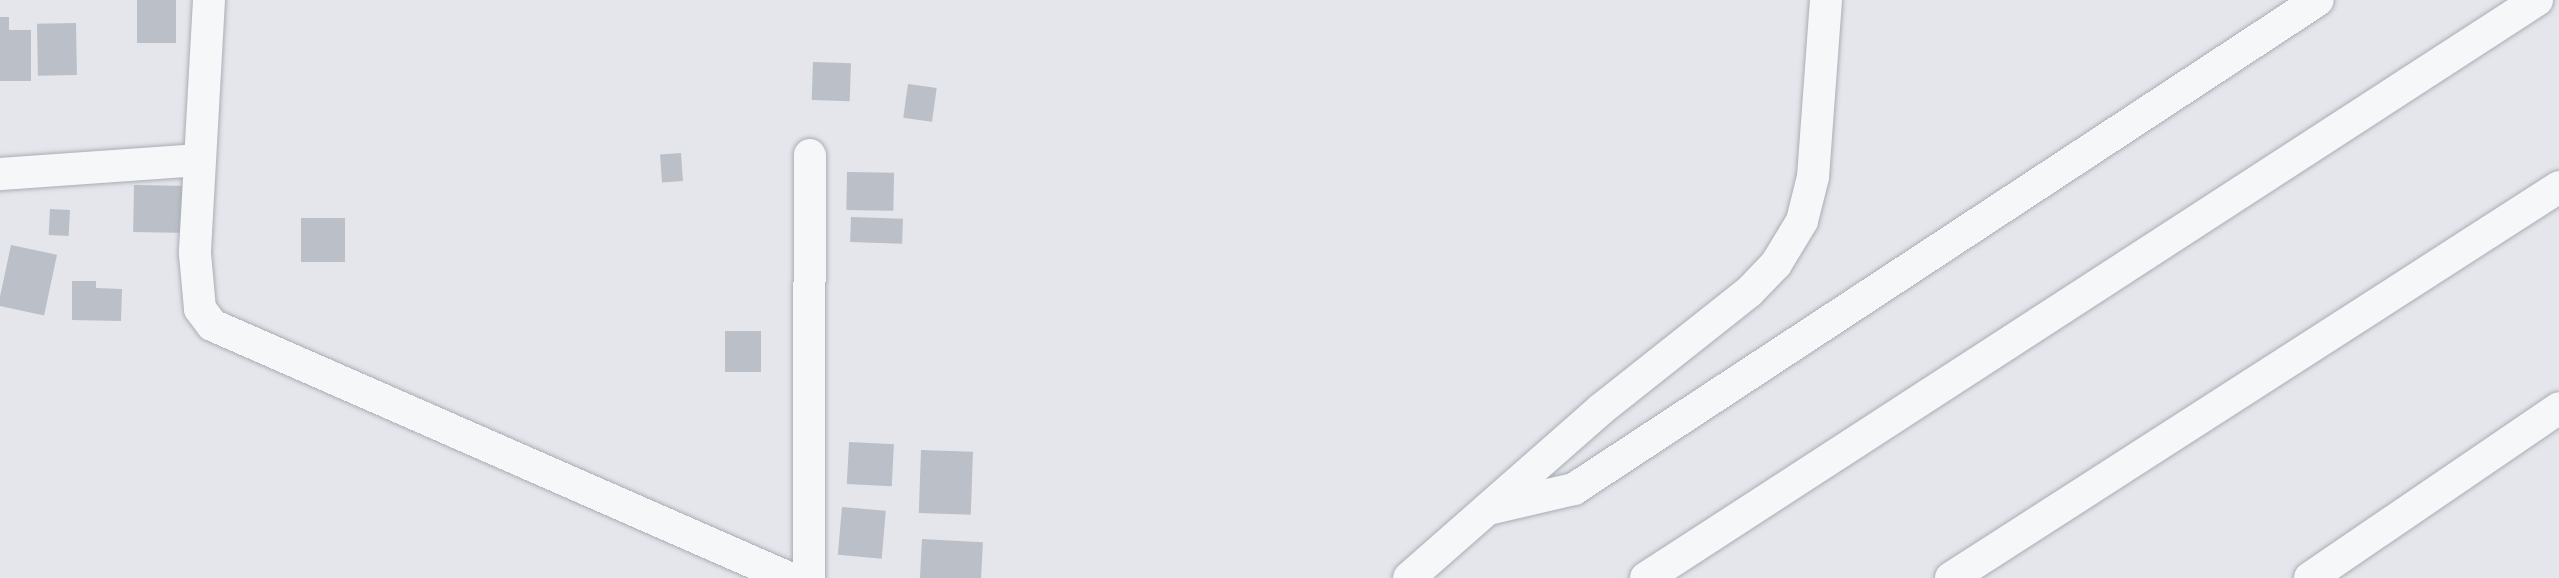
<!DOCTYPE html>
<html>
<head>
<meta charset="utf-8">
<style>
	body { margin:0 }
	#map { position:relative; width:2559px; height:578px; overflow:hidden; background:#e4e6eb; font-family:"Open Sans",sans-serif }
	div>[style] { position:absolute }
	.building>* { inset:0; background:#bbbfc7; transform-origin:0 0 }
	.roads { filter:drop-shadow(0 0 2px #a9adb5) drop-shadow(0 0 2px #a9adb5) }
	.minor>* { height:32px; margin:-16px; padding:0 16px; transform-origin:16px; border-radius:16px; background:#f6f7f9 }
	span { translate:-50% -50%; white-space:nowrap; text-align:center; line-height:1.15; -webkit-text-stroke:7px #f3f5f8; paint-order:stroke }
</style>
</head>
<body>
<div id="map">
	<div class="building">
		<i style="left:137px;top:0;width:39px;height:43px"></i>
		<i style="clip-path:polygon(0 17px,9px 17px,9px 30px,31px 30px,31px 81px,0 81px)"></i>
		<i style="left:76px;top:23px;width:52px;height:39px;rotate:89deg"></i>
		<i style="left:813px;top:62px;width:38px;height:38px;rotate:2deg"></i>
		<i style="left:908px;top:84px;width:29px;height:34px;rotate:8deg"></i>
		<i style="left:681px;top:153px;width:28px;height:21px;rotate:86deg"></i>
		<i style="left:847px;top:172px;width:47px;height:38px;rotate:1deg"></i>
		<i style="left:134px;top:185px;width:58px;height:47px;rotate:1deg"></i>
		<i style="left:50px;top:209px;width:20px;height:26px;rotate:3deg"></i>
		<i style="left:851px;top:217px;width:52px;height:25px;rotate:2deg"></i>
		<i style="left:345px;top:218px;width:44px;height:44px;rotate:90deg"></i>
		<i style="left:11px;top:245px;width:47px;height:62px;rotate:12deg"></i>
		<i style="clip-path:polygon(72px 281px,96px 281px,96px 288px,122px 289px,121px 321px,72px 320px)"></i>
		<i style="left:725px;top:331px;width:36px;height:41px"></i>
		<i style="left:849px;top:442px;width:45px;height:42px;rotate:3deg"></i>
		<i style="left:921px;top:450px;width:52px;height:63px;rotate:2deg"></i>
		<i style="left:842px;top:507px;width:44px;height:48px;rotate:5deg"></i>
		<i style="left:922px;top:539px;width:61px;height:39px;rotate:3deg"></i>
	</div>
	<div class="roads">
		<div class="minor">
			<i style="left:209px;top:0;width:254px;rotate:93.2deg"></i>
			<i style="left:195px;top:254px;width:55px;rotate:84.8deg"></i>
			<i style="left:200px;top:309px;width:20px;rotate:53deg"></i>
			<i style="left:212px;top:325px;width:630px;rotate:23.68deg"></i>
			<i style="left:0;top:174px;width:198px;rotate:-4deg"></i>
			<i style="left:1488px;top:509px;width:88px;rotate:-13.1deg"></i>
			<i style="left:1574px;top:489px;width:890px;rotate:-33.32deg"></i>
			<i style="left:809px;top:578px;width:423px;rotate:-89.9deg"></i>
			<i style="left:1409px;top:578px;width:254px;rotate:-41.3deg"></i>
			<i style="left:1600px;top:410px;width:190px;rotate:-38.4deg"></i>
			<i style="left:1749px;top:292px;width:39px;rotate:-46deg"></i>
			<i style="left:1776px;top:264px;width:50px;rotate:-58.8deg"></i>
			<i style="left:1802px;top:221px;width:45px;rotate:-76deg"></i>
			<i style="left:1813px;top:177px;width:177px;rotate:-85.8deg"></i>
			<i style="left:1646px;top:578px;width:1062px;rotate:-32.97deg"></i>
			<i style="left:1951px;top:578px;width:723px;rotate:-32.74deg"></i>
			<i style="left:2310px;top:578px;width:301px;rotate:-34.3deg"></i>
		</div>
	</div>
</div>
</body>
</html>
